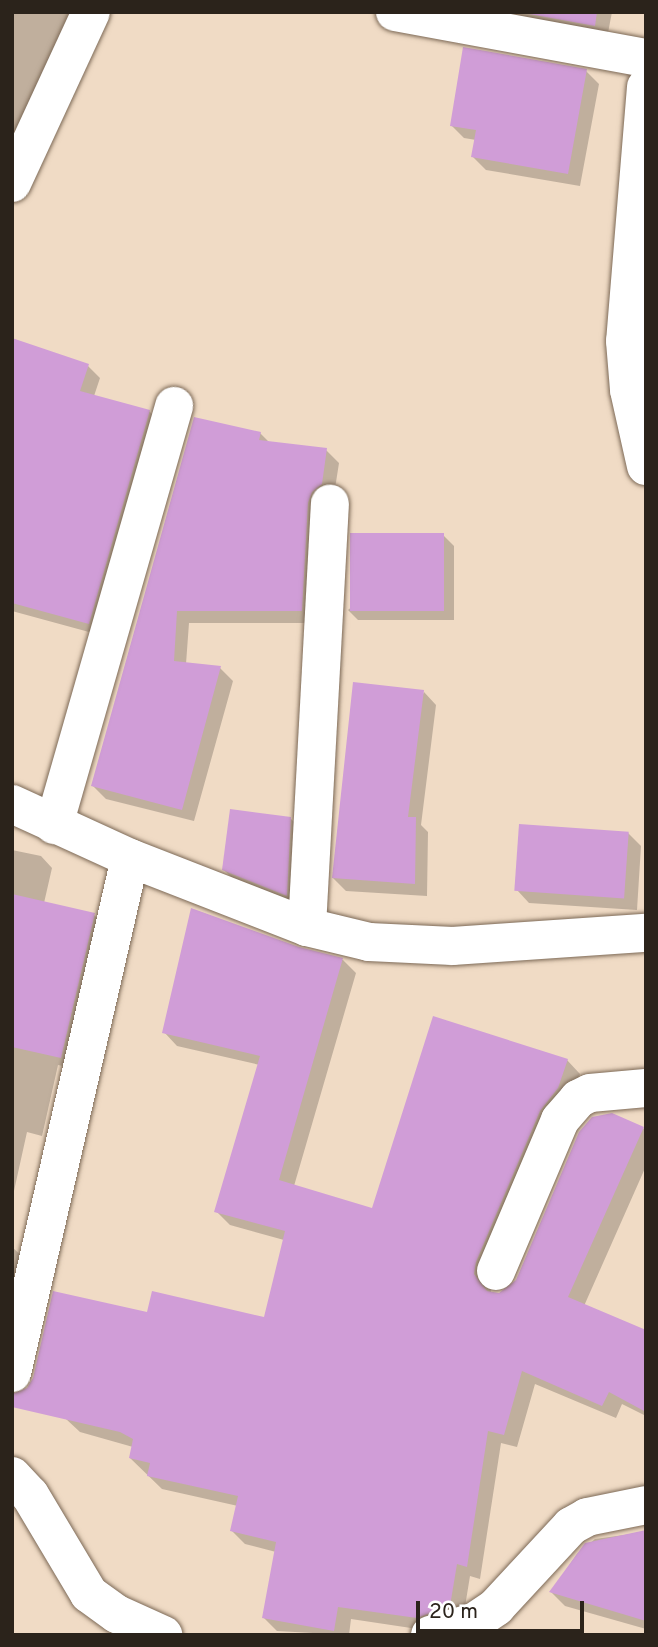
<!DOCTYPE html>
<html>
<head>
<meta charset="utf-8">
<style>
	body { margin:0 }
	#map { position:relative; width:658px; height:1647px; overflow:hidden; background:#f0dbc5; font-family:Overpass,sans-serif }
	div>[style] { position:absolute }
	.shadow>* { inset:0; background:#0003 }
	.building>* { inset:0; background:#d09dd7; transform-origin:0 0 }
	.roads { filter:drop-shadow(0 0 2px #7c6956) drop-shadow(0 0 2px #7c6956) }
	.minor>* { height:38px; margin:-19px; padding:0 19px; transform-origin:19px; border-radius:19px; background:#fff }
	span { translate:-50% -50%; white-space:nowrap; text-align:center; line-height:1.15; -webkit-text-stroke:5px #fff; paint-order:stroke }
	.frame { position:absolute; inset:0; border:14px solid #2b231b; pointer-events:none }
	.scale { position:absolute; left:416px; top:1601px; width:168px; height:32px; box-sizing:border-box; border:4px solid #2b231b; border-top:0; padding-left:9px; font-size:21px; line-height:24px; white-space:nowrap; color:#2b231b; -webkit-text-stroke:5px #fff; paint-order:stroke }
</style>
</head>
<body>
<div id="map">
	<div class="shadow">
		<i style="clip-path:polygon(12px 12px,86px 12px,12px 165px)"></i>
		<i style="clip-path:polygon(468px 12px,612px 12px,607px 38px)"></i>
		<i style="clip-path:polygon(586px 71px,599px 84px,580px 186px,486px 170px,473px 157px,476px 140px,464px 138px,451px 125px)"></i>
		<i style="clip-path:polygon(12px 340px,88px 366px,100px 378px,94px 396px,149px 411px,161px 423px,100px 635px,12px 611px)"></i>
		<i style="clip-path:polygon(260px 433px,270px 443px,326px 450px,339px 463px,314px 623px,189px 623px,186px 664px,220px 668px,233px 681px,194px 821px,106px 799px,93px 786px)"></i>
		<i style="clip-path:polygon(443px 535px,454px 546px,454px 620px,358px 620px,348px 610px)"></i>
		<i style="clip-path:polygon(424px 692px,436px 705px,421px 825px,428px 832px,427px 896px,346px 891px,333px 878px)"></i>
		<i style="clip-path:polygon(290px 818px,303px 831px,299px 907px,237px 883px,224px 870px)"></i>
		<i style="clip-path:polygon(628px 833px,641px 846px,637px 910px,529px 903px,517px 890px)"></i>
		<i style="clip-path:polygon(12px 850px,41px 856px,52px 868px,44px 903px,94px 915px,106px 926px,73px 1068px,58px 1065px,42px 1136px,27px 1132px,12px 1200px)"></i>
		<i style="clip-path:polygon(299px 949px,343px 960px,356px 973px,294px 1186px,373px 1210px,567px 1060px,580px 1074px,489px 1277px,491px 1292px,498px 1295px,517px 1281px,643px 1128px,646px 1131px,646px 1166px,584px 1306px,646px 1332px,646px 1416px,622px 1404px,616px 1418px,535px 1384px,517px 1447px,501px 1443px,480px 1579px,470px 1576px,463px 1619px,431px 1631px,351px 1619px,349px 1635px,277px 1631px,263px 1617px,276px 1552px,245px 1544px,232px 1531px,238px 1506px,162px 1489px,130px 1458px,133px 1447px,80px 1432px,66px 1419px,266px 1319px,284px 1240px,230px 1225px,216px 1211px,260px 1065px,177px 1046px,164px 1032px)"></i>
		<i style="clip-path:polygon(12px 1247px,25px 1259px,12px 1335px)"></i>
		<i style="clip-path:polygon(646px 1532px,646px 1629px,565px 1606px,551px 1592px,577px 1554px,595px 1539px)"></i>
	</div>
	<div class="building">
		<i style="clip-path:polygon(518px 12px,597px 12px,595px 26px)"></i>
		<i style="clip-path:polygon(463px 47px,587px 69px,568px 174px,471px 157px,476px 130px,450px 126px)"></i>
		<i style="clip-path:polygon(12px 338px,89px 364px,80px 391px,150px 410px,89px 624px,12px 603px)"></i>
		<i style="clip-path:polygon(194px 417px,261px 432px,259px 440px,327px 448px,322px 484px,312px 492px,308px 503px,302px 611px,177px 611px,174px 661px,221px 666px,182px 810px,91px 786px)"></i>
		<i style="left:350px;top:533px;width:94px;height:78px"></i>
		<i style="clip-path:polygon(353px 682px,424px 690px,408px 817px,416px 817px,415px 884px,332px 878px)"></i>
		<i style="clip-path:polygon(230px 809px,291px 817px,287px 896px,222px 870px)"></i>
		<i style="left:519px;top:824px;width:110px;height:67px;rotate:4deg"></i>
		<i style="clip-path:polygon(12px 894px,95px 913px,61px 1058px,12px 1047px)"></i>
		<i style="clip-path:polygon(191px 908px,299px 947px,343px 958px,279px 1180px,372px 1208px,433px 1016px,568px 1059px,558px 1088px,540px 1111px,476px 1262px,474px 1274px,487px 1291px,499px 1293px,516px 1280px,579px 1132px,592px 1117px,612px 1113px,644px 1127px,568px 1297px,646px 1330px,646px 1412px,609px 1392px,602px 1406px,522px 1371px,504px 1435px,488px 1431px,467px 1567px,457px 1564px,450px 1606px,417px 1618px,338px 1607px,334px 1631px,262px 1618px,276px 1542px,230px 1531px,238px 1496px,147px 1476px,150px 1463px,129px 1458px,133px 1439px,120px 1432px,12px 1407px,12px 1394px,27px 1388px,33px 1378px,53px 1291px,147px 1312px,152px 1291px,264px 1317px,285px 1231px,214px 1212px,260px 1056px,162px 1033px)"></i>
		<i style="clip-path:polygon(646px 1530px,646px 1621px,549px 1592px,585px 1543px)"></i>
	</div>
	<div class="roads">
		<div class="minor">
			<i style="left:395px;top:12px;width:255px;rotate:10.4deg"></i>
			<i style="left:646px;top:87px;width:255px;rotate:94.7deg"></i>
			<i style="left:625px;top:341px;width:49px;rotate:85.3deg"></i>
			<i style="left:629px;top:390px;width:78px;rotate:77.4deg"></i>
			<i style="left:12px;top:183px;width:188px;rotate:-65.2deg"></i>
			<i style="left:12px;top:804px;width:130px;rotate:24.6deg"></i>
			<i style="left:130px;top:858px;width:190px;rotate:21.3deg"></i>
			<i style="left:307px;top:927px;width:64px;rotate:13.6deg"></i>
			<i style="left:369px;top:942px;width:84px;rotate:2.7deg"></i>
			<i style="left:453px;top:946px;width:193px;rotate:-3.9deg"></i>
			<i style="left:54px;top:825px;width:436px;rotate:-74deg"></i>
			<i style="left:307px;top:927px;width:424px;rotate:-86.9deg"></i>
			<i style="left:496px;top:1271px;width:164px;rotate:-67deg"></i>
			<i style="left:560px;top:1120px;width:28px;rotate:-49deg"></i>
			<i style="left:578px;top:1099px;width:13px;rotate:-27deg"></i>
			<i style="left:590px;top:1093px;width:56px;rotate:-5.1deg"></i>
			<i style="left:12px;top:1373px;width:528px;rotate:-77.09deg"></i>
			<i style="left:12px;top:1476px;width:26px;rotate:47deg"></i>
			<i style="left:30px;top:1495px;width:115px;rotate:59.2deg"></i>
			<i style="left:89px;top:1594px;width:34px;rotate:36deg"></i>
			<i style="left:117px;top:1614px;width:51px;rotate:24.5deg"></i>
			<i style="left:430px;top:1635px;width:46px;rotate:-16.5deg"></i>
			<i style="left:474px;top:1622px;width:27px;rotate:-34deg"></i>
			<i style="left:496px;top:1607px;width:110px;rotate:-47.2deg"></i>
			<i style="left:571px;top:1526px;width:18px;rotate:-29deg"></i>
			<i style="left:587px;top:1517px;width:60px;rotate:-11.5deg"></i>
		</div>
	</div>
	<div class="frame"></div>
	<div class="scale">20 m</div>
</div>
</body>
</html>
